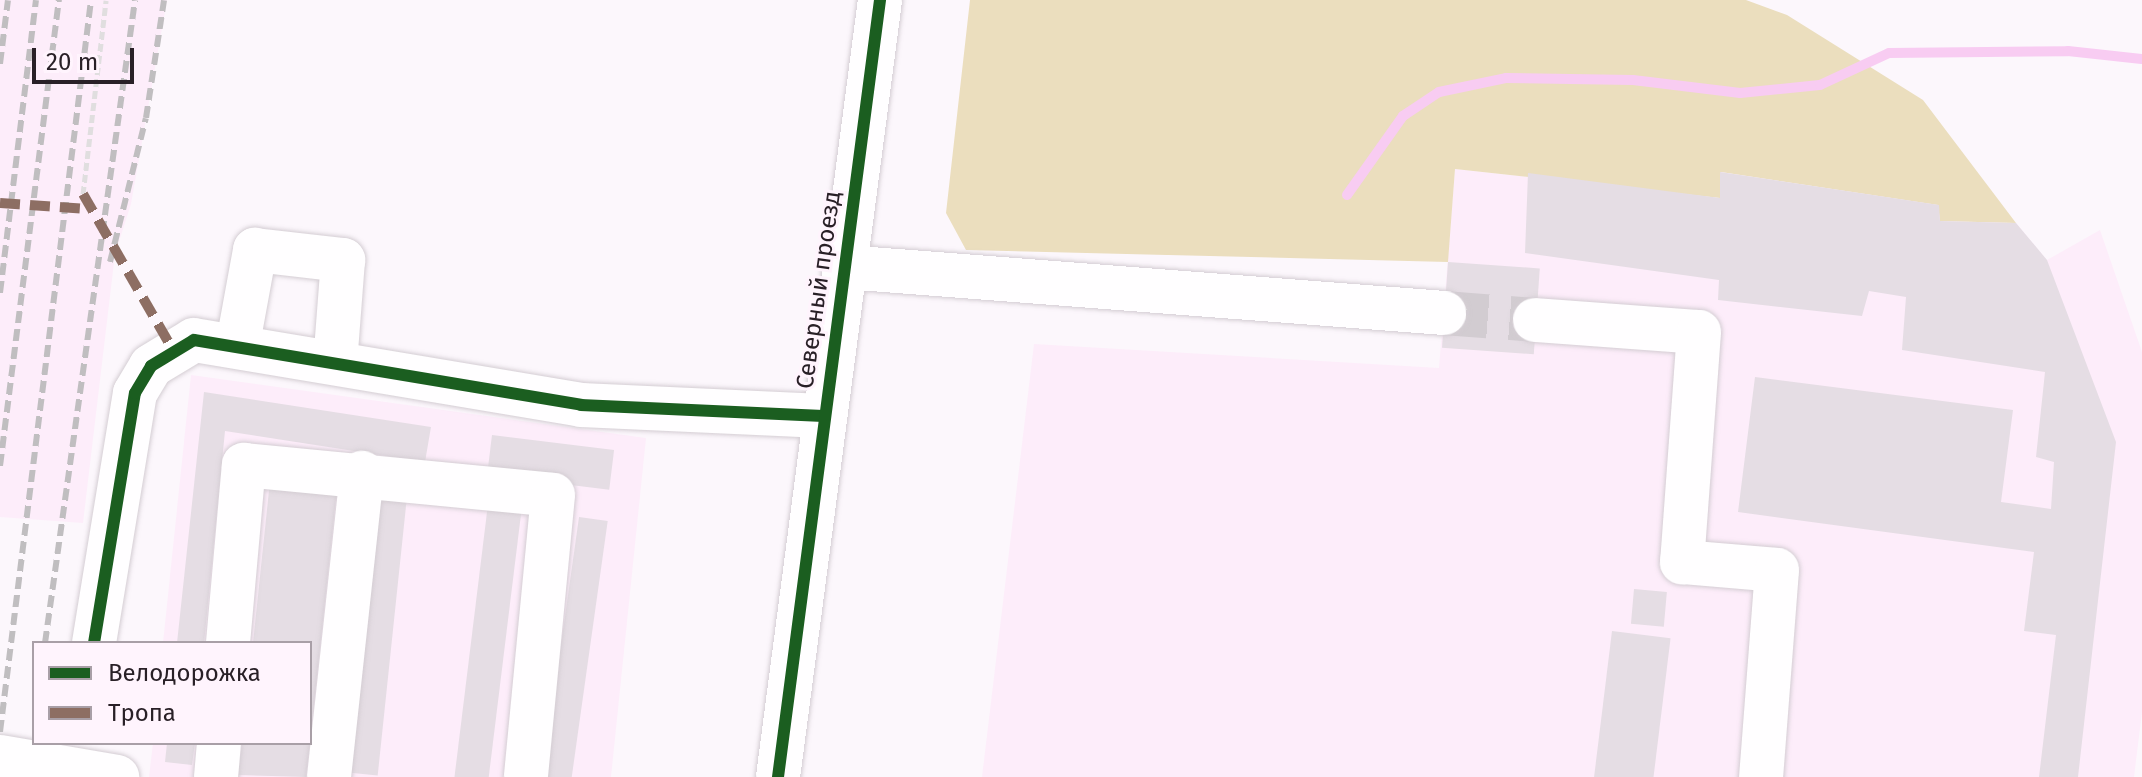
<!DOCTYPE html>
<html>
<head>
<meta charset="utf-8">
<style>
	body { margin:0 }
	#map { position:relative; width:2142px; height:777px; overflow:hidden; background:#fcf7fc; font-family:"Fira Sans",sans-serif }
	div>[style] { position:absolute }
	.built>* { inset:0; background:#fdedfa }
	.green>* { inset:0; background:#ebdebe }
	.stream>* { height:10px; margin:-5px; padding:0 5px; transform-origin:5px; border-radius:5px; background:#f8ccf2 }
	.building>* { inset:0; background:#e5dde4; transform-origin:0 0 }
	.minor-tunnel>* { height:44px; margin-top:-22px; transform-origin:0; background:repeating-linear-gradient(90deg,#d2ccd1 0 44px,transparent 0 66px) }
	.path>* { height:5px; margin-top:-2.5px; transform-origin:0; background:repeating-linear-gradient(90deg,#e0dedf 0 8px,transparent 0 12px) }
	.roads { filter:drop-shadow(0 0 2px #d4cdd3) drop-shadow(0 0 2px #d4cdd3) }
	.minor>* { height:44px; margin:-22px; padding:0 22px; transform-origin:22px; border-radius:22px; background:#fffeff }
	.rail>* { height:6px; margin-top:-3px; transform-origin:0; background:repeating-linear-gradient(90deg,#c0bec0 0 12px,transparent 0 18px) }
	.quiet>* { height:10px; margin-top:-5px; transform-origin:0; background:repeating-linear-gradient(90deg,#8d6e63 0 20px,transparent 0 30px) }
	.cycleway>* { height:12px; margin:-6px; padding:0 6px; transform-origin:6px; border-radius:6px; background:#1b5e20 }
	span { translate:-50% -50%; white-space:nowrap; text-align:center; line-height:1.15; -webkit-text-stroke:6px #fff4fd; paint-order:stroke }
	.street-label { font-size:24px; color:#292027 }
	.legend { position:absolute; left:32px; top:641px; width:280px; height:104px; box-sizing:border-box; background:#fff4fd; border:2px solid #a99fa7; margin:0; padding:10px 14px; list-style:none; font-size:24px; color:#292027 }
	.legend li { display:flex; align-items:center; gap:16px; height:40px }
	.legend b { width:40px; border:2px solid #a99fa7 }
	.scale { position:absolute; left:32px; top:48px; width:102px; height:36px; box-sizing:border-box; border:4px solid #292027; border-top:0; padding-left:10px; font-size:24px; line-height:28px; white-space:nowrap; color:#292027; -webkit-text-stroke:6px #fff4fd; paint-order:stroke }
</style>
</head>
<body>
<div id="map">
	<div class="built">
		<i style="clip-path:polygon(0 0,167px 0,131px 204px,115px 254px,83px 523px,0 517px)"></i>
		<i style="clip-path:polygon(1455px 169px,1719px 198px,1720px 172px,1939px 205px,1940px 221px,2016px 223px,2047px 260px,2100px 230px,2142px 352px,2142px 712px,2134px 777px,982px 777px,1034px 344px,1439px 368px)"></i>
		<i style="clip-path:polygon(191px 375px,646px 438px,611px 777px,149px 777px,153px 743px,310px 743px,310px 643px,163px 643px)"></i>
	</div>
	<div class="green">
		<i style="clip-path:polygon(970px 0,1746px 0,1787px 15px,1923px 100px,2016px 223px,1940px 221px,1938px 205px,1721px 172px,1720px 198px,1455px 169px,1448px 262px,966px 250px,946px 213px)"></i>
	</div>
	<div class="stream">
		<i style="left:1347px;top:195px;width:97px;rotate:-54.7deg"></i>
		<i style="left:1403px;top:116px;width:43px;rotate:-33.7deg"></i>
		<i style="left:1439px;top:92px;width:68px;rotate:-11.8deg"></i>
		<i style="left:1506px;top:78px;width:127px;rotate:0.9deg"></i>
		<i style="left:1633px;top:80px;width:108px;rotate:6.9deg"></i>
		<i style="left:1740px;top:93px;width:80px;rotate:-5.7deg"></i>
		<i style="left:1820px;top:85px;width:76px;rotate:-24.9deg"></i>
		<i style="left:1889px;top:53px;width:179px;rotate:-0.6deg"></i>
		<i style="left:2068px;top:51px;width:74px;rotate:6.2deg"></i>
	</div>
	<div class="building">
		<i style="clip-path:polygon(1720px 172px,1939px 205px,1940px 221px,2016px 223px,2047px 260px,2116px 442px,2078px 777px,2039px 777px,2056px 635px,2024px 631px,2034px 552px,1738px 512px,1755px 377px,2013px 410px,2001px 502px,2051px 509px,2054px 462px,2036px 457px,2045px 372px,1902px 350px,1906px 297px,1869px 291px,1862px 316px,1718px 300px,1719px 280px,1525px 253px,1528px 173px,1720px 198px)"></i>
		<i style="left:1448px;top:262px;width:92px;height:86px;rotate:4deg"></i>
		<i style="clip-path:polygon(204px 392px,431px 427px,425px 462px,225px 431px,204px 643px,177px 643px)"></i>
		<i style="left:492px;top:435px;width:123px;height:40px;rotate:7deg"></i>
		<i style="clip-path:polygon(270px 481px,337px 489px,312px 722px,310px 643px,253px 643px)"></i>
		<i style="left:377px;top:495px;width:30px;height:279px;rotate:6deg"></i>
		<i style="left:488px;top:504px;width:34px;height:275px;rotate:7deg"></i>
		<i style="left:579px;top:517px;width:29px;height:262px;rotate:8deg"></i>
		<i style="left:1634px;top:589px;width:33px;height:35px;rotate:5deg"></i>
		<i style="left:1612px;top:631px;width:59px;height:147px;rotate:7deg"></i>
		<i style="clip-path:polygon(167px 743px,195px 743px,192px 765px,165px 762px)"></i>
		<i style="clip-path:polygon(242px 743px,310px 743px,306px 777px,238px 775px)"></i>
	</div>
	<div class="minor-tunnel">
		<i style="left:1444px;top:313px;width:91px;rotate:4.4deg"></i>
	</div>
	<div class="path">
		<i style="left:83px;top:194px;width:195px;rotate:-83.2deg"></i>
	</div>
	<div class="roads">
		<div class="minor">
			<i style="left:845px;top:267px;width:601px;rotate:4.39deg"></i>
			<i style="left:1535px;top:320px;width:164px;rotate:4.2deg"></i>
			<i style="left:1699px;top:332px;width:231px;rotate:94.2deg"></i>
			<i style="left:1682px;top:562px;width:95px;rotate:4.8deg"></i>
			<i style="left:1777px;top:570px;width:208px;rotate:94.4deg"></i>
			<i style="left:238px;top:343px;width:95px;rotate:-79.6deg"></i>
			<i style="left:255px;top:250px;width:89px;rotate:6.5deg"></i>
			<i style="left:343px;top:260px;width:103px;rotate:94.4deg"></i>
			<i style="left:94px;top:643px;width:253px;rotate:-80.7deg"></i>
			<i style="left:135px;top:393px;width:31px;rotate:-59deg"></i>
			<i style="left:151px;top:366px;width:50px;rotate:-31.2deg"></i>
			<i style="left:194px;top:340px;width:392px;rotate:9.5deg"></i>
			<i style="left:581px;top:405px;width:242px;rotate:2.6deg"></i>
			<i style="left:228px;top:643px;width:179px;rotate:-84.9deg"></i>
			<i style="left:244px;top:465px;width:310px;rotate:5.5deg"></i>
			<i style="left:553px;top:495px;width:283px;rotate:95.5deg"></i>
			<i style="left:0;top:757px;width:119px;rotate:9.7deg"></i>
			<i style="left:216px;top:777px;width:34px;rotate:-85deg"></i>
			<i style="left:329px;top:777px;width:306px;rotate:-83.8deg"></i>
			<i style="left:778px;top:777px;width:784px;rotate:-82.52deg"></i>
		</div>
	</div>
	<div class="rail">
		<i style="left:0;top:64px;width:64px;rotate:-82.9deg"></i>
		<i style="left:110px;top:262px;width:148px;rotate:-76deg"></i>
		<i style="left:146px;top:118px;width:119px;rotate:-81.3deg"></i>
		<i style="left:0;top:293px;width:295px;rotate:-83deg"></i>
		<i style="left:0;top:466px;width:470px;rotate:-82.8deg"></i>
		<i style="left:45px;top:643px;width:649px;rotate:-82.03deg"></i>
		<i style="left:0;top:732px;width:738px;rotate:-82.91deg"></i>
	</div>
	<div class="quiet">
		<i style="left:83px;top:194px;width:178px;rotate:60deg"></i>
		<i style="left:0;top:203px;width:88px;rotate:3.9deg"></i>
	</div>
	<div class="cycleway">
		<i style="left:94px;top:643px;width:253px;rotate:-80.7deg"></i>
		<i style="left:135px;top:393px;width:31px;rotate:-59deg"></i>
		<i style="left:151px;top:366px;width:50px;rotate:-31.2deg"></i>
		<i style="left:194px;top:340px;width:392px;rotate:9.5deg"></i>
		<i style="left:581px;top:405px;width:242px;rotate:2.6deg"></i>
		<i style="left:778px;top:777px;width:784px;rotate:-82.52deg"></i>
	</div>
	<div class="street-label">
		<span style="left:819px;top:290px;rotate:-82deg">Северный проезд</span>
	</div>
	<ul class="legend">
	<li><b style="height:10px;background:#1b5e20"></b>Велодорожка</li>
	<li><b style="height:10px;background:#8d6e63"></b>Тропа</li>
	</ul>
	<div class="scale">20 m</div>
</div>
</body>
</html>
